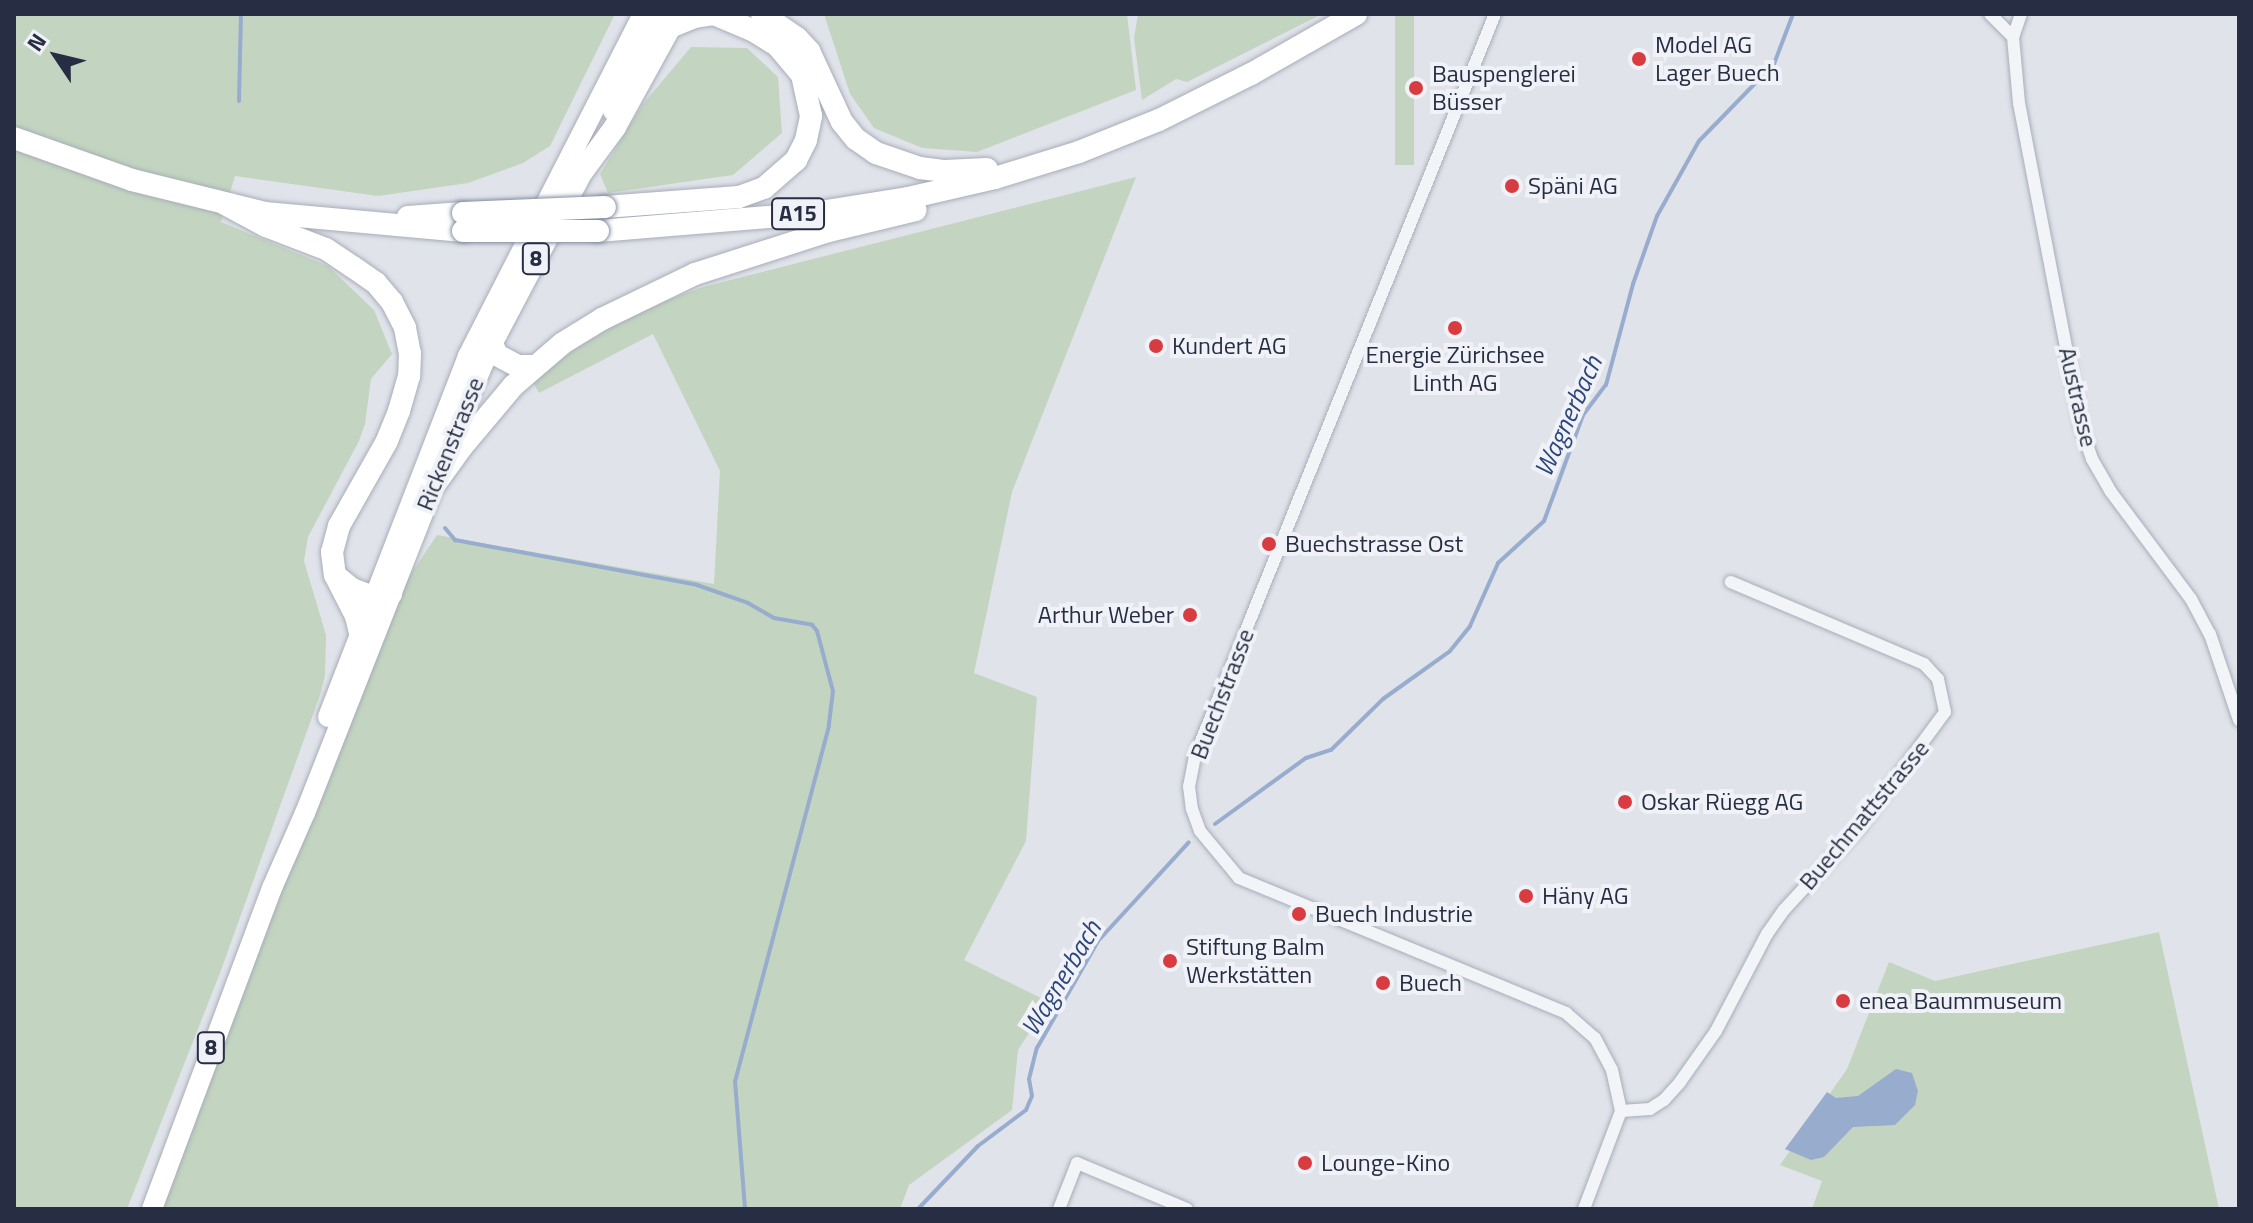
<!DOCTYPE html>
<html>
<head>
<meta charset="utf-8">
<style>
	body { margin:0 }
	#map { position:relative; width:2253px; height:1223px; overflow:hidden; background:#e0e3ea; font-family:"Titillium Web",sans-serif }
	div>[style] { position:absolute }
	.green>* { inset:0; background:#c3d5c1; transform-origin:0 0 }
	.water>* { inset:0; background:#98accd }
	.stream>* { height:4px; margin:-2px; padding:0 2px; transform-origin:2px; border-radius:2px; background:#98accd }
	.roads { filter:drop-shadow(0 0 2px #a8adb8) drop-shadow(0 0 2px #a8adb8) }
	.minor>* { height:12px; margin:-6px; padding:0 6px; transform-origin:6px; border-radius:6px; background:#f3f4f8 }
	.primary>* { height:20px; margin:-10px; padding:0 10px; transform-origin:10px; border-radius:10px; background:#fff }
	.trunk>* { height:22px; margin:-11px; padding:0 11px; transform-origin:11px; border-radius:11px; background:#fff }
	.bridges { filter:drop-shadow(0 0 2px #868ea2) drop-shadow(0 0 2px #868ea2) }
	.trunk-bridge>* { height:22px; margin:-11px; padding:0 11px; transform-origin:11px; border-radius:11px; background:#fff }
	.dots>* { width:22px; height:22px; translate:-50% -50%; box-sizing:border-box; border:4px solid #f0f2f7; border-radius:50% }
	span { translate:-50% -50%; white-space:nowrap; text-align:center; line-height:1.15; -webkit-text-stroke:8px #f0f2f7; paint-order:stroke }
	.shield-label span { padding:2px 6px; background:#f0f2f7; border:2px solid; border-radius:6px; -webkit-text-stroke-width:0 }
	.shield-label { font-size:22px; color:#272e43; font-weight:700 }
	.poi-label { font-size:24px; color:#272e43 }
	.left { translate:0 -50%; text-align:left }
	.right { translate:-100% -50%; text-align:right }
	.street-label { font-size:24px; color:#272e43 }
	.water-label { font-size:26px; color:#2e477a; font-style:italic }
	.frame { position:absolute; inset:0; border:16px solid #272e43; pointer-events:none }
	.north { position:absolute; left:16px; top:16px; width:80px; height:80px; -webkit-text-stroke:6px #f0f2f7; paint-order:stroke; rotate:305deg; font-size:22px; font-weight:700; line-height:32px; text-align:center; color:#272e43 }
	.north::after { content:''; display:block; margin:auto; width:28px; height:36px; background:#272e43; clip-path:polygon(50% 0,100% 100%,50% 72%,0 100%) }
</style>
</head>
<body>
<div id="map">
	<div class="green">
		<i style="clip-path:polygon(14px 14px,615px 14px,550px 146px,523px 163px,468px 183px,378px 196px,235px 176px,221px 222px,328px 266px,374px 310px,392px 354px,371px 379px,365px 424px,359px 441px,308px 537px,304px 561px,326px 635px,325px 676px,320px 695px,220px 973px,127px 1209px,14px 1209px)"></i>
		<i style="clip-path:polygon(824px 14px,1127px 14px,1136px 90px,977px 152px,922px 148px,874px 128px,850px 94px)"></i>
		<i style="clip-path:polygon(1138px 14px,1322px 14px,1187px 82px,1176px 79px,1142px 100px,1134px 38px)"></i>
		<i style="left:1395px;top:14px;width:19px;height:151px"></i>
		<i style="clip-path:polygon(691px 47px,747px 48px,778px 77px,782px 133px,733px 175px,608px 193px,600px 174px,643px 104px)"></i>
		<i style="clip-path:polygon(1136px 177px,1012px 492px,974px 673px,1037px 697px,1026px 841px,964px 960px,1049px 1002px,1018px 1050px,1012px 1110px,909px 1185px,900px 1209px,159px 1209px,270px 915px,402px 587px,437px 535px,714px 584px,720px 471px,653px 334px,539px 393px,533px 382px,576px 348px,643px 309px,703px 287px)"></i>
		<i style="clip-path:polygon(2159px 932px,2219px 1209px,1812px 1209px,1822px 1181px,1780px 1165px,1847px 1069px,1889px 962px,1935px 981px)"></i>
	</div>
	<div class="water">
		<i style="clip-path:polygon(1896px 1069px,1912px 1073px,1918px 1091px,1915px 1105px,1895px 1125px,1853px 1127px,1824px 1157px,1811px 1160px,1785px 1149px,1827px 1092px,1836px 1098px,1858px 1096px)"></i>
	</div>
	<div class="stream">
		<i style="left:239px;top:101px;width:87px;rotate:-88.7deg"></i>
		<i style="left:445px;top:528px;width:16px;rotate:50deg"></i>
		<i style="left:455px;top:540px;width:246px;rotate:10.5deg"></i>
		<i style="left:697px;top:585px;width:54px;rotate:19.4deg"></i>
		<i style="left:748px;top:603px;width:30px;rotate:30deg"></i>
		<i style="left:774px;top:618px;width:39px;rotate:10deg"></i>
		<i style="left:812px;top:625px;width:8px;rotate:50deg"></i>
		<i style="left:817px;top:631px;width:62px;rotate:75.1deg"></i>
		<i style="left:833px;top:691px;width:35px;rotate:97deg"></i>
		<i style="left:829px;top:726px;width:367px;rotate:104.8deg"></i>
		<i style="left:735px;top:1081px;width:128px;rotate:85.5deg"></i>
		<i style="left:1215px;top:824px;width:112px;rotate:-36deg"></i>
		<i style="left:1306px;top:758px;width:26px;rotate:-18deg"></i>
		<i style="left:1331px;top:750px;width:73px;rotate:-44.4deg"></i>
		<i style="left:1383px;top:699px;width:82px;rotate:-35.6deg"></i>
		<i style="left:1450px;top:651px;width:32px;rotate:-51deg"></i>
		<i style="left:1470px;top:626px;width:69px;rotate:-66deg"></i>
		<i style="left:1498px;top:563px;width:62px;rotate:-42.4deg"></i>
		<i style="left:1544px;top:521px;width:113px;rotate:-69.8deg"></i>
		<i style="left:1583px;top:415px;width:38px;rotate:-53deg"></i>
		<i style="left:1606px;top:385px;width:105px;rotate:-75deg"></i>
		<i style="left:1633px;top:284px;width:72px;rotate:-70.6deg"></i>
		<i style="left:1657px;top:216px;width:86px;rotate:-60.8deg"></i>
		<i style="left:1699px;top:141px;width:107px;rotate:-45.8deg"></i>
		<i style="left:1774px;top:64px;width:53px;rotate:-69.2deg"></i>
		<i style="left:918px;top:1209px;width:87px;rotate:-46.4deg"></i>
		<i style="left:978px;top:1146px;width:60px;rotate:-36.9deg"></i>
		<i style="left:1026px;top:1110px;width:15px;rotate:-67deg"></i>
		<i style="left:1032px;top:1096px;width:17px;rotate:-100deg"></i>
		<i style="left:1029px;top:1079px;width:32px;rotate:-76deg"></i>
		<i style="left:1037px;top:1048px;width:123px;rotate:-60.3deg"></i>
		<i style="left:1098px;top:941px;width:134px;rotate:-47.4deg"></i>
	</div>
	<div class="roads">
		<div class="minor">
			<i style="left:1495px;top:14px;width:800px;rotate:112.01deg"></i>
			<i style="left:1195px;top:756px;width:31px;rotate:101deg"></i>
			<i style="left:1189px;top:786px;width:23px;rotate:83deg"></i>
			<i style="left:1192px;top:809px;width:23px;rotate:70deg"></i>
			<i style="left:1200px;top:831px;width:61px;rotate:50.3deg"></i>
			<i style="left:1239px;top:878px;width:354px;rotate:22.4deg"></i>
			<i style="left:1566px;top:1013px;width:38px;rotate:41deg"></i>
			<i style="left:1595px;top:1038px;width:36px;rotate:62deg"></i>
			<i style="left:1612px;top:1070px;width:42px;rotate:77.6deg"></i>
			<i style="left:1621px;top:1111px;width:105px;rotate:110.7deg"></i>
			<i style="left:1990px;top:14px;width:33px;rotate:45deg"></i>
			<i style="left:2021px;top:14px;width:24px;rotate:109deg"></i>
			<i style="left:2013px;top:37px;width:66px;rotate:84.8deg"></i>
			<i style="left:2019px;top:103px;width:333px;rotate:79.1deg"></i>
			<i style="left:2082px;top:430px;width:31px;rotate:71deg"></i>
			<i style="left:2092px;top:459px;width:38px;rotate:60deg"></i>
			<i style="left:2111px;top:492px;width:134px;rotate:53.2deg"></i>
			<i style="left:2191px;top:599px;width:40px;rotate:62deg"></i>
			<i style="left:2210px;top:634px;width:91px;rotate:71.4deg"></i>
			<i style="left:1621px;top:1111px;width:29px;rotate:-4deg"></i>
			<i style="left:1650px;top:1109px;width:17px;rotate:-33deg"></i>
			<i style="left:1664px;top:1100px;width:24px;rotate:-48deg"></i>
			<i style="left:1680px;top:1082px;width:62px;rotate:-54.8deg"></i>
			<i style="left:1716px;top:1031px;width:110px;rotate:-62.3deg"></i>
			<i style="left:1767px;top:934px;width:29px;rotate:-55deg"></i>
			<i style="left:1784px;top:910px;width:113px;rotate:-47.5deg"></i>
			<i style="left:1860px;top:827px;width:143px;rotate:-53.5deg"></i>
			<i style="left:1945px;top:712px;width:34px;rotate:-102deg"></i>
			<i style="left:1938px;top:679px;width:21px;rotate:-133deg"></i>
			<i style="left:1924px;top:664px;width:210px;rotate:-157deg"></i>
			<i style="left:1059px;top:1209px;width:49px;rotate:-68.6deg"></i>
			<i style="left:1077px;top:1163px;width:119px;rotate:22.7deg"></i>
		</div>
		<div class="primary">
			<i style="left:613px;top:111px;width:107px;rotate:-64.6deg"></i>
			<i style="left:328px;top:717px;width:387px;rotate:-68.8deg"></i>
			<i style="left:468px;top:356px;width:384px;rotate:-62.9deg"></i>
			<i style="left:152px;top:1209px;width:343px;rotate:-69.5deg"></i>
			<i style="left:272px;top:888px;width:82px;rotate:-66.3deg"></i>
			<i style="left:305px;top:813px;width:437px;rotate:-68.5deg"></i>
			<i style="left:465px;top:406px;width:65px;rotate:-66.6deg"></i>
			<i style="left:491px;top:346px;width:212px;rotate:-62.2deg"></i>
		</div>
		<div class="trunk">
			<i style="left:762px;top:14px;width:42px;rotate:34.4deg"></i>
			<i style="left:797px;top:38px;width:18px;rotate:47deg"></i>
			<i style="left:809px;top:51px;width:78px;rotate:65.1deg"></i>
			<i style="left:842px;top:122px;width:22px;rotate:51deg"></i>
			<i style="left:856px;top:139px;width:24px;rotate:35deg"></i>
			<i style="left:876px;top:153px;width:46px;rotate:18.8deg"></i>
			<i style="left:920px;top:168px;width:25px;rotate:7deg"></i>
			<i style="left:945px;top:171px;width:42px;rotate:-2.7deg"></i>
			<i style="left:14px;top:138px;width:125px;rotate:19.6deg"></i>
			<i style="left:132px;top:180px;width:137px;rotate:13.9deg"></i>
			<i style="left:265px;top:213px;width:199px;rotate:5.2deg"></i>
			<i style="left:582px;top:172px;width:56px;rotate:-53.7deg"></i>
			<i style="left:615px;top:127px;width:114px;rotate:-61.2deg"></i>
			<i style="left:670px;top:27px;width:27px;rotate:-22deg"></i>
			<i style="left:695px;top:17px;width:20px;rotate:-9deg"></i>
			<i style="left:225px;top:204px;width:47px;rotate:28.2deg"></i>
			<i style="left:266px;top:226px;width:64px;rotate:21deg"></i>
			<i style="left:326px;top:249px;width:32px;rotate:34deg"></i>
			<i style="left:353px;top:267px;width:28px;rotate:35deg"></i>
			<i style="left:376px;top:283px;width:25px;rotate:50deg"></i>
			<i style="left:392px;top:302px;width:29px;rotate:63deg"></i>
			<i style="left:405px;top:328px;width:25px;rotate:79deg"></i>
			<i style="left:410px;top:353px;width:23px;rotate:92deg"></i>
			<i style="left:409px;top:376px;width:36px;rotate:106deg"></i>
			<i style="left:399px;top:411px;width:32px;rotate:112deg"></i>
			<i style="left:387px;top:441px;width:98px;rotate:119.5deg"></i>
			<i style="left:339px;top:526px;width:27px;rotate:105deg"></i>
			<i style="left:332px;top:552px;width:23px;rotate:83deg"></i>
			<i style="left:335px;top:575px;width:46px;rotate:62.9deg"></i>
			<i style="left:356px;top:616px;width:17px;rotate:77deg"></i>
			<i style="left:605px;top:207px;width:134px;rotate:-4.3deg"></i>
			<i style="left:739px;top:197px;width:27px;rotate:-20deg"></i>
			<i style="left:764px;top:188px;width:43px;rotate:-41.2deg"></i>
			<i style="left:796px;top:160px;width:22px;rotate:-63deg"></i>
			<i style="left:806px;top:140px;width:25px;rotate:-78deg"></i>
			<i style="left:811px;top:116px;width:42px;rotate:-102.4deg"></i>
			<i style="left:802px;top:75px;width:38px;rotate:-130deg"></i>
			<i style="left:778px;top:46px;width:31px;rotate:-148deg"></i>
			<i style="left:752px;top:30px;width:41px;rotate:-157.2deg"></i>
			<i style="left:408px;top:217px;width:55px;rotate:-4.2deg"></i>
			<i style="left:598px;top:231px;width:210px;rotate:-4.7deg"></i>
			<i style="left:807px;top:214px;width:102px;rotate:-9deg"></i>
			<i style="left:908px;top:198px;width:89px;rotate:-12.9deg"></i>
			<i style="left:995px;top:178px;width:88px;rotate:-17.2deg"></i>
			<i style="left:1079px;top:152px;width:86px;rotate:-21.8deg"></i>
			<i style="left:1159px;top:120px;width:103px;rotate:-26.6deg"></i>
			<i style="left:1251px;top:74px;width:121px;rotate:-29.7deg"></i>
			<i style="left:485px;top:326px;width:31px;rotate:68deg"></i>
			<i style="left:497px;top:355px;width:24px;rotate:28deg"></i>
			<i style="left:518px;top:366px;width:16px"></i>
			<i style="left:430px;top:491px;width:53px;rotate:-54.2deg"></i>
			<i style="left:461px;top:448px;width:81px;rotate:-50deg"></i>
			<i style="left:513px;top:386px;width:66px;rotate:-40.7deg"></i>
			<i style="left:563px;top:343px;width:46px;rotate:-31.6deg"></i>
			<i style="left:602px;top:319px;width:103px;rotate:-25.8deg"></i>
			<i style="left:695px;top:274px;width:141px;rotate:-17.8deg"></i>
			<i style="left:829px;top:231px;width:89px;rotate:-13.6deg"></i>
			<i style="left:336px;top:576px;width:21px;rotate:39deg"></i>
			<i style="left:352px;top:589px;width:17px;rotate:21deg"></i>
			<i style="left:368px;top:595px;width:12px;rotate:14deg"></i>
			<i style="left:380px;top:598px;width:12px;rotate:-20deg"></i>
		</div>
	</div>
	<div class="bridges">
		<div class="trunk-bridge">
			<i style="left:463px;top:213px;width:142px;rotate:-2.4deg"></i>
			<i style="left:463px;top:231px;width:135px"></i>
		</div>
	</div>
	<div class="dots">
		<i style="left:1639px;top:59px;background:#d83c41"></i>
		<i style="left:1416px;top:88px;background:#d83c41"></i>
		<i style="left:1512px;top:186px;background:#d83c41"></i>
		<i style="left:1455px;top:328px;background:#d83c41"></i>
		<i style="left:1156px;top:346px;background:#d83c41"></i>
		<i style="left:1269px;top:544px;background:#d83c41"></i>
		<i style="left:1190px;top:615px;background:#d83c41"></i>
		<i style="left:1625px;top:802px;background:#d83c41"></i>
		<i style="left:1526px;top:896px;background:#d83c41"></i>
		<i style="left:1299px;top:914px;background:#d83c41"></i>
		<i style="left:1170px;top:961px;background:#d83c41"></i>
		<i style="left:1383px;top:983px;background:#d83c41"></i>
		<i style="left:1843px;top:1001px;background:#d83c41"></i>
		<i style="left:1305px;top:1163px;background:#d83c41"></i>
	</div>
	<div class="shield-label">
		<span style="left:798px;top:214px">A15</span>
		<span style="left:536px;top:259px">8</span>
		<span style="left:211px;top:1048px">8</span>
	</div>
	<div class="poi-label">
		<span class="left" style="left:1655px;top:59px">Model AG<br>Lager Buech</span>
		<span class="left" style="left:1432px;top:88px">Bauspenglerei<br>Büsser</span>
		<span class="left" style="left:1528px;top:186px">Späni AG</span>
		<span class="left" style="left:1172px;top:346px">Kundert AG</span>
		<span style="left:1455px;top:369px">Energie Zürichsee<br>Linth AG</span>
		<span class="left" style="left:1285px;top:544px">Buechstrasse Ost</span>
		<span class="right" style="left:1174px;top:615px">Arthur Weber</span>
		<span class="left" style="left:1641px;top:802px">Oskar Rüegg AG</span>
		<span class="left" style="left:1542px;top:896px">Häny AG</span>
		<span class="left" style="left:1315px;top:914px">Buech Industrie</span>
		<span class="left" style="left:1186px;top:961px">Stiftung Balm<br>Werkstätten</span>
		<span class="left" style="left:1399px;top:983px">Buech</span>
		<span class="left" style="left:1859px;top:1001px">enea Baummuseum</span>
		<span class="left" style="left:1321px;top:1163px">Lounge-Kino</span>
	</div>
	<div class="street-label">
		<span style="left:2078px;top:397px;rotate:77deg">Austrasse</span>
		<span style="left:450px;top:444px;rotate:-68deg">Rickenstrasse</span>
		<span style="left:1222px;top:694px;rotate:-69deg">Buechstrasse</span>
		<span style="left:1864px;top:815px;rotate:-50deg">Buechmattstrasse</span>
	</div>
	<div class="water-label">
		<span style="left:1568px;top:416px;rotate:-66deg">Wagnerbach</span>
		<span style="left:1061px;top:978px;rotate:-59deg">Wagnerbach</span>
	</div>
	<div class="frame"></div>
	<div class="north">N</div>
</div>
</body>
</html>
